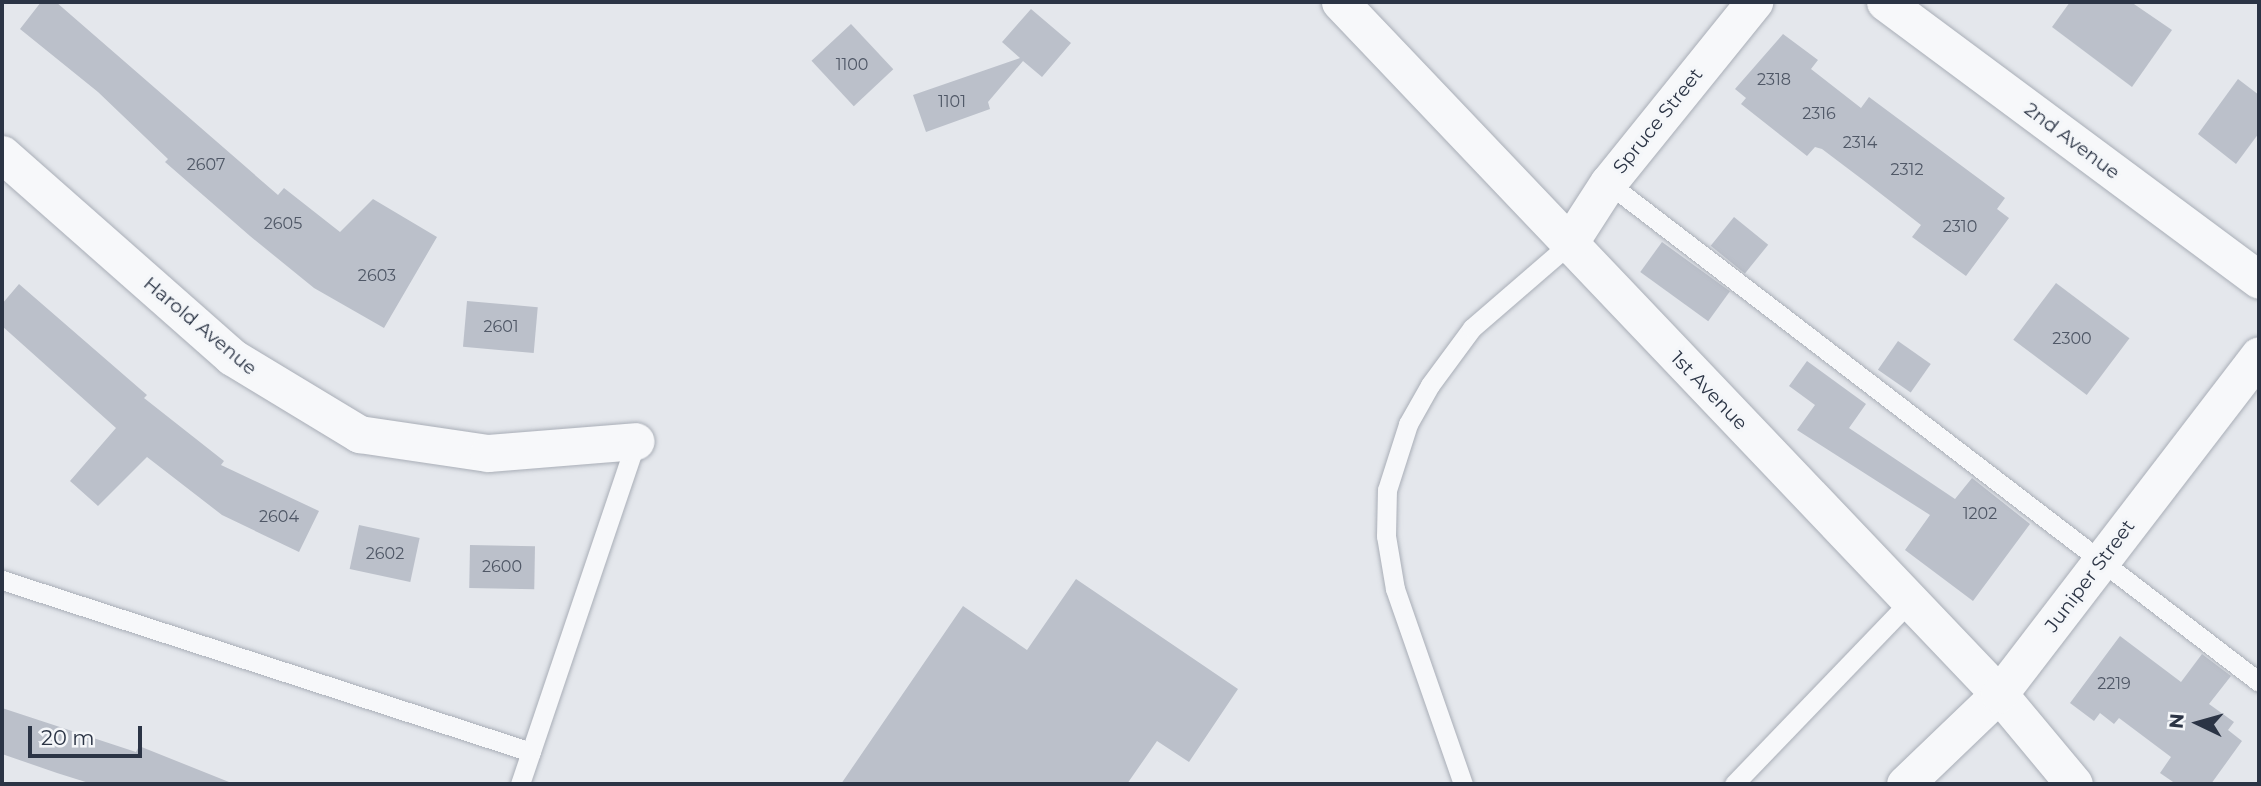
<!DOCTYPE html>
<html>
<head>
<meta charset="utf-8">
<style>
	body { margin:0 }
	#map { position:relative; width:2261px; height:786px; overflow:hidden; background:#e4e7ec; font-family:Montserrat,sans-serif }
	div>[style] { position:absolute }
	.building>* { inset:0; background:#bbc0ca; transform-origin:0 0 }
	.roads { filter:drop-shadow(0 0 2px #a9aeb7) drop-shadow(0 0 2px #a9aeb7) }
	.lane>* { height:19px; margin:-9.5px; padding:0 9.5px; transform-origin:9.5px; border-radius:9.5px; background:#f7f8fa }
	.street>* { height:37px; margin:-18.5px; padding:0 18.5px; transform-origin:18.5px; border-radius:18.5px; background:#f7f8fa }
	span { translate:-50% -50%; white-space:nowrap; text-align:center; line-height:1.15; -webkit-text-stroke:6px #f4f6f9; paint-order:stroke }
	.number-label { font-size:16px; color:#4f5766 }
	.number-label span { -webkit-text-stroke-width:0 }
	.street-label { font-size:19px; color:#2b3445 }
	.frame { position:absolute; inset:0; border:4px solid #2b3445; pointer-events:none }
	.north { position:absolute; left:2163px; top:688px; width:70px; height:70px; -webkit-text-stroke:5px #f4f6f9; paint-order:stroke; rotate:275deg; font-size:19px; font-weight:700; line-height:28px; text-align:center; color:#2b3445 }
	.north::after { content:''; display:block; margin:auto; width:24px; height:32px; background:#2b3445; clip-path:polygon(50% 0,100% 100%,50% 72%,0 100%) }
	.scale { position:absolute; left:28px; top:726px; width:114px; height:32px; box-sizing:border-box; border:4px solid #2b3445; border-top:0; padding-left:9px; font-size:21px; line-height:24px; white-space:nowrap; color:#2b3445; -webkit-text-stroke:5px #f4f6f9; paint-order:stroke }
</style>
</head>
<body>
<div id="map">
	<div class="building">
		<i style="clip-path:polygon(41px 2px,56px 2px,278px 195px,284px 188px,340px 232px,373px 199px,437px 237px,384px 328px,314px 288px,250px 236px,165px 162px,168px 159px,98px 92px,20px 29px)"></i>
		<i style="clip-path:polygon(2070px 2px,2131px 2px,2172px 30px,2132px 87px,2052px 27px)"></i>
		<i style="clip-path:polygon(1031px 9px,1071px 43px,1042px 77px,1023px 61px,988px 102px,990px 109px,926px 132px,913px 95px,1020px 58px,1002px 42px)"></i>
		<i style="left:851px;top:24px;width:62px;height:54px;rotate:47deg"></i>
		<i style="clip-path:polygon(1783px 34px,1818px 60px,1811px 69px,1861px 108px,1869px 97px,2005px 198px,1997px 209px,2009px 218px,1966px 276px,1912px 237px,1921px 225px,1867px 183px,1822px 149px,1815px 147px,1807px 156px,1741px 104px,1746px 98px,1735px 89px)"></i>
		<i style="clip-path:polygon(2238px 79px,2259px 95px,2259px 133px,2236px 164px,2198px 134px)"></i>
		<i style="left:1734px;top:217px;width:44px;height:37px;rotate:39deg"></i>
		<i style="left:1662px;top:242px;width:84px;height:37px;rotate:36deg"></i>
		<i style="left:2056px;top:283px;width:92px;height:71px;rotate:37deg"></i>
		<i style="clip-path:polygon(19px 284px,147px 395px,144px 398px,224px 461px,221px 465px,319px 511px,299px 552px,222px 515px,147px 457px,98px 506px,70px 481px,116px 428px,2px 326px,2px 304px)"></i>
		<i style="left:467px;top:301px;width:71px;height:46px;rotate:5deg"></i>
		<i style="left:1898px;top:341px;width:40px;height:35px;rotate:35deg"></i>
		<i style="clip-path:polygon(1807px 361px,1866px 404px,1849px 428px,1955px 499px,1972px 478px,2030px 524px,1973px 601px,1905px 550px,1930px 515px,1797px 430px,1815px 405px,1789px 386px)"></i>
		<i style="left:359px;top:525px;width:62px;height:45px;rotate:12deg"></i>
		<i style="left:470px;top:545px;width:65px;height:43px;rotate:1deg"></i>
		<i style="clip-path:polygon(1076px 579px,1238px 689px,1189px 762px,1157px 741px,1127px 784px,841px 784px,963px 606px,1027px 650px)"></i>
		<i style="clip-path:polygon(2120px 636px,2181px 682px,2202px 654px,2231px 676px,2209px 704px,2234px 722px,2228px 730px,2242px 741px,2211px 784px,2176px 784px,2160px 773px,2171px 757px,2119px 718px,2114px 724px,2100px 713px,2094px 721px,2070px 703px)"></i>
		<i style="clip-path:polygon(2px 708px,136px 752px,139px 746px,234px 784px,92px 784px,57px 773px,2px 754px)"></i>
	</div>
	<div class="roads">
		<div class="lane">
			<i style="left:1608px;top:183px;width:820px;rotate:37.47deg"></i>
			<i style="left:2px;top:580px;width:556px;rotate:18.01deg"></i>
			<i style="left:520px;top:784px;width:362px;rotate:-71.3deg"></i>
			<i style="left:1463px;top:784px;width:207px;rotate:-109.2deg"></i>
			<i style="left:1395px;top:589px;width:54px;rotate:-99.6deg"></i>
			<i style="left:1386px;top:536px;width:46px;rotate:-88.8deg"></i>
			<i style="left:1387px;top:490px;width:69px;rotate:-72.3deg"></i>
			<i style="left:1408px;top:424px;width:45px;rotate:-60.6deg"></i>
			<i style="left:1430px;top:385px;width:71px;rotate:-53.6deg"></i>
			<i style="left:1472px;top:328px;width:127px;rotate:-40.8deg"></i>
			<i style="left:1734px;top:784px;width:254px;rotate:-46.1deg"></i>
		</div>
		<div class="street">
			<i style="left:1340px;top:2px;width:956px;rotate:46.4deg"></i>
			<i style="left:1999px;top:694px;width:117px;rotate:50.2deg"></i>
			<i style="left:1885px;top:2px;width:466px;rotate:36.6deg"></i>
			<i style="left:2px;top:154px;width:307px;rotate:41.4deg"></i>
			<i style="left:232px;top:357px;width:149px;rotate:31.2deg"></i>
			<i style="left:359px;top:434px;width:130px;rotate:8.4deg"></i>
			<i style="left:488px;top:453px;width:148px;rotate:-4.6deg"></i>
			<i style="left:1568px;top:245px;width:74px;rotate:-57.2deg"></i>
			<i style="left:1608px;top:183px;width:233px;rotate:-51.1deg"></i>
			<i style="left:1905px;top:784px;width:130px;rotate:-43.8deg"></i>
			<i style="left:1999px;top:694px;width:427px;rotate:-52.5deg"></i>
		</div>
	</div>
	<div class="number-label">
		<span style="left:852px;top:65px">1100</span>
		<span style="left:1774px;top:80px">2318</span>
		<span style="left:952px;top:102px">1101</span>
		<span style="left:1819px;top:114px">2316</span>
		<span style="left:1860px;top:143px">2314</span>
		<span style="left:206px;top:165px">2607</span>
		<span style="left:1907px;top:170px">2312</span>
		<span style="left:283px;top:224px">2605</span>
		<span style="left:1960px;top:227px">2310</span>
		<span style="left:377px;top:276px">2603</span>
		<span style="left:501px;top:327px">2601</span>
		<span style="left:2072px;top:339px">2300</span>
		<span style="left:1980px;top:514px">1202</span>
		<span style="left:279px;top:517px">2604</span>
		<span style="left:385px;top:554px">2602</span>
		<span style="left:502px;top:567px">2600</span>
		<span style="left:2114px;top:684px">2219</span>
	</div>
	<div class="street-label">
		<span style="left:1658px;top:121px;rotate:-51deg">Spruce Street</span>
		<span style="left:2072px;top:141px;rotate:37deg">2nd Avenue</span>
		<span style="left:200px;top:326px;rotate:40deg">Harold Avenue</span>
		<span style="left:1709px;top:391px;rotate:46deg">1st Avenue</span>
		<span style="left:2090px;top:576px;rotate:-53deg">Juniper Street</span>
	</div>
	<div class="frame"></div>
	<div class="north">N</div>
	<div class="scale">20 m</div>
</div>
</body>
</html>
